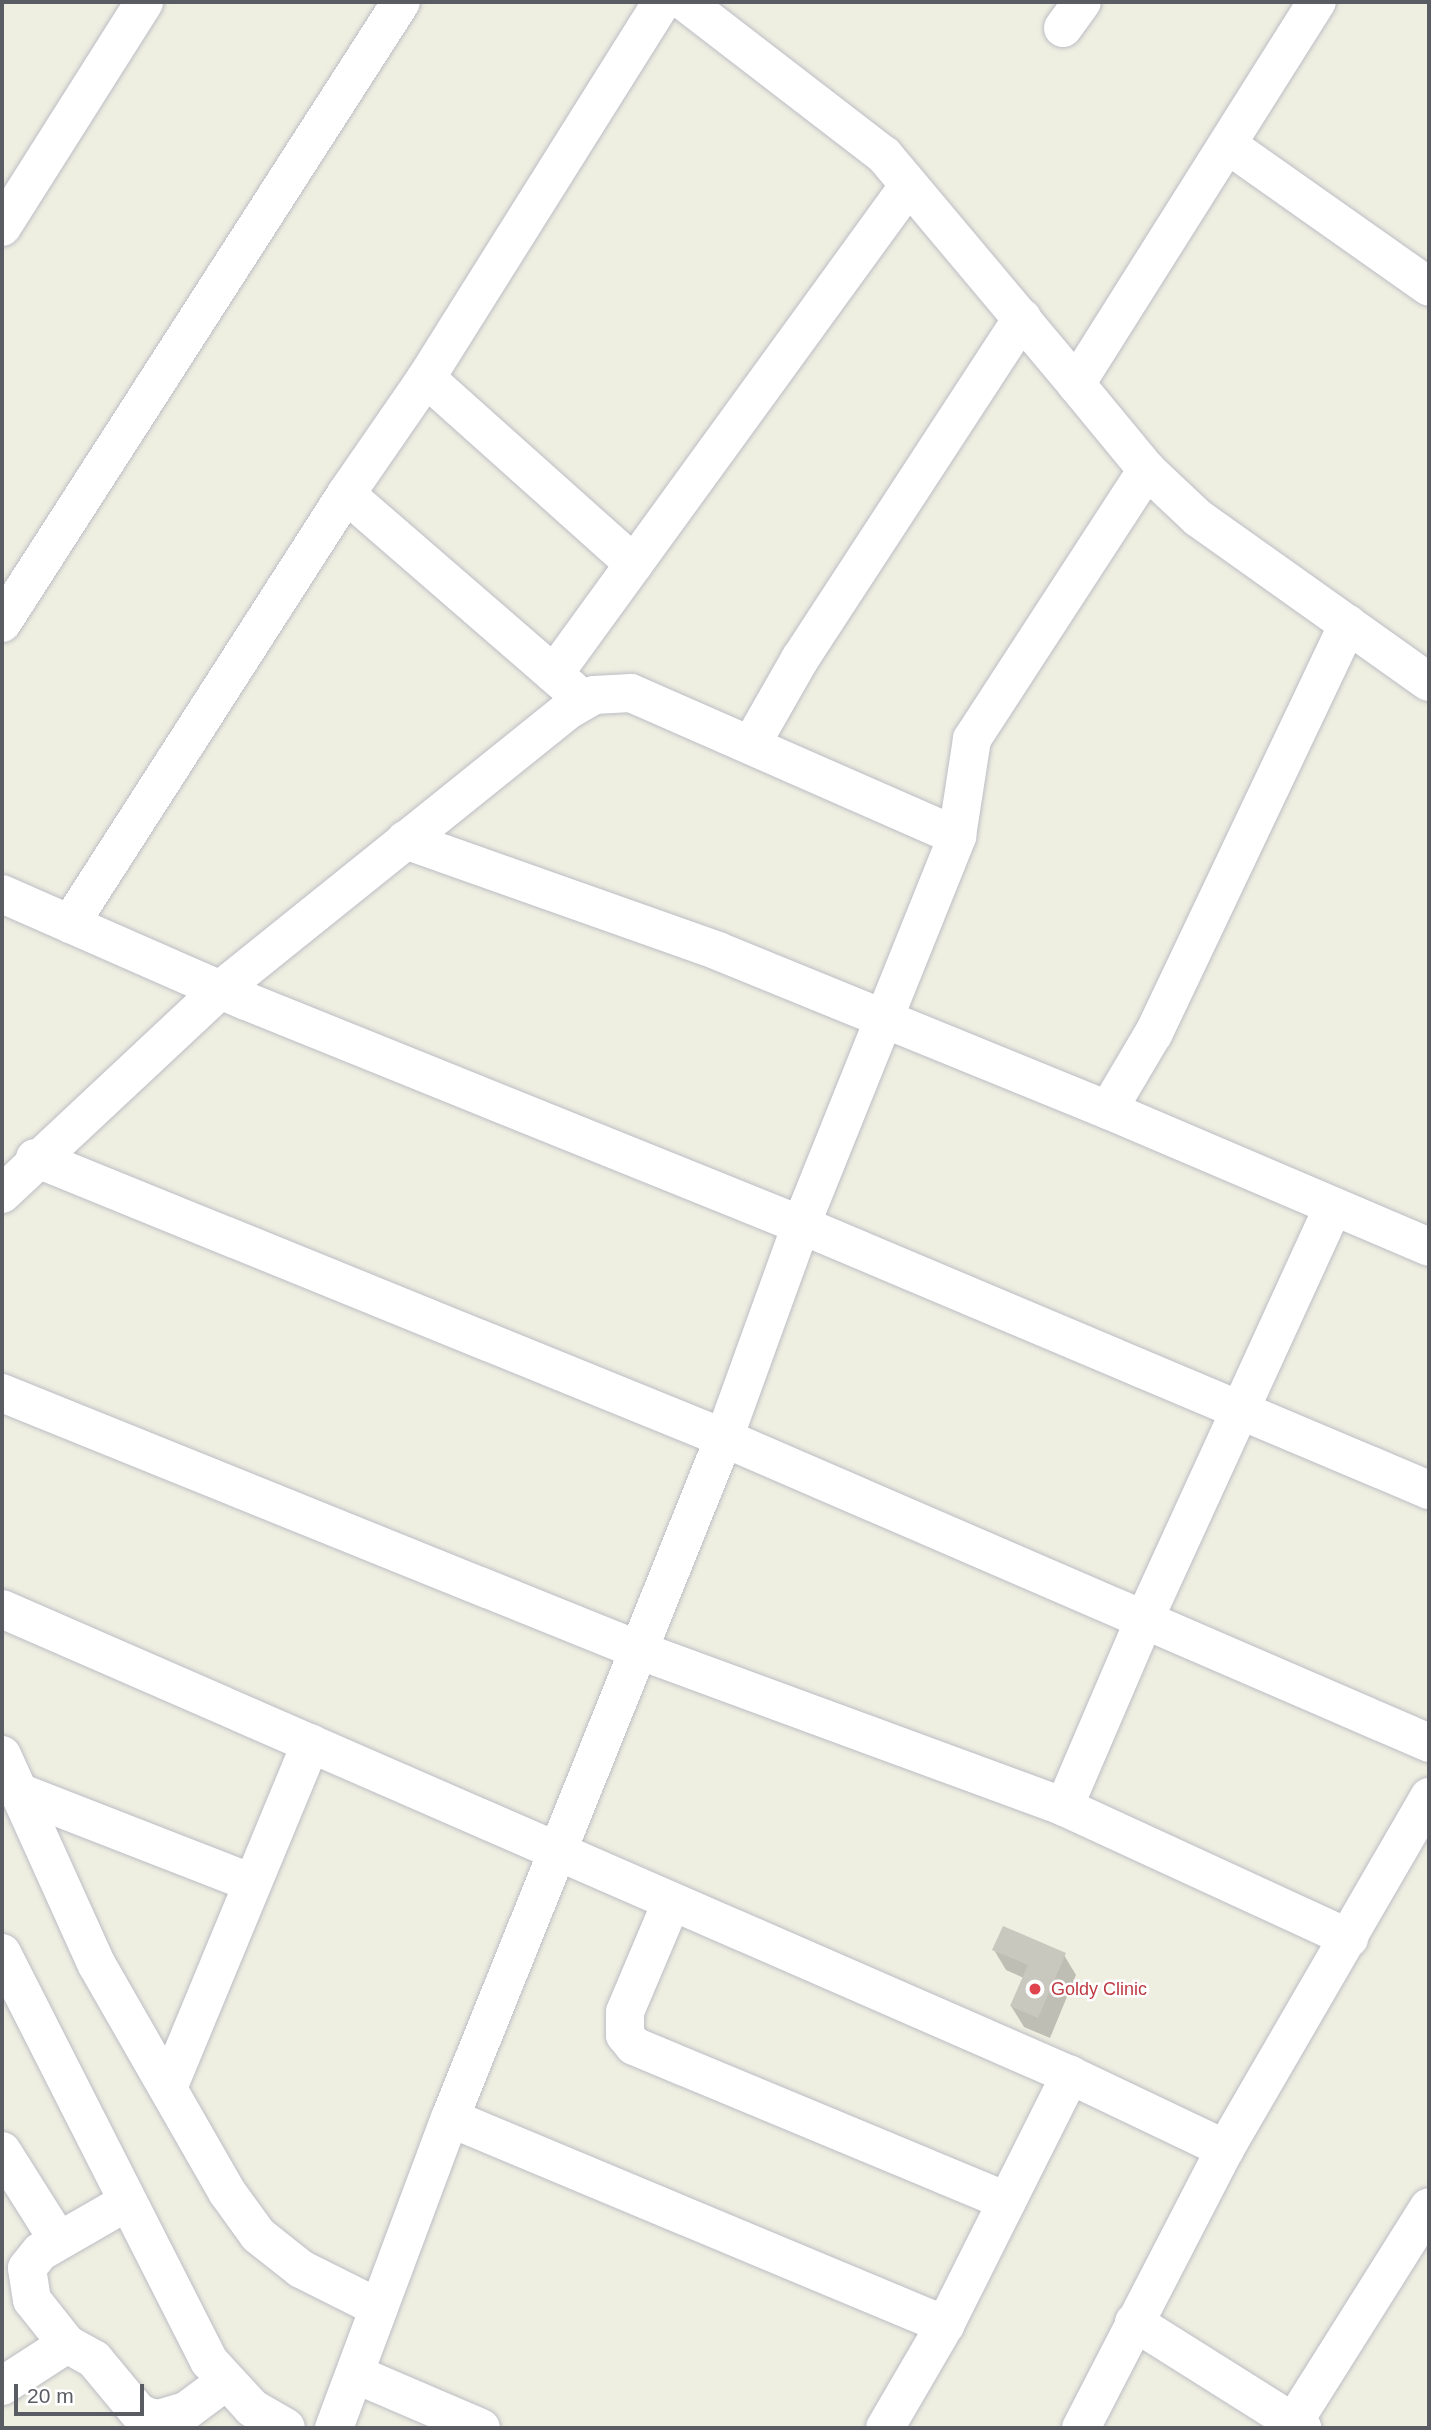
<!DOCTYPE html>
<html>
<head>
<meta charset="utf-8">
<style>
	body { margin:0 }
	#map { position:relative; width:1431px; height:2430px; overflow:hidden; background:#eeeee1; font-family:Helvetica,sans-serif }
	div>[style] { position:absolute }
	.shadow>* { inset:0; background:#0003 }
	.building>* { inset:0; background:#c9c8be }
	.roads { filter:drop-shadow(0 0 2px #bcbdc4) drop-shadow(0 0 2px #bcbdc4) }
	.minor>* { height:38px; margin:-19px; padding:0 19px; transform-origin:19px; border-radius:19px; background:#fff }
	.dots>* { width:19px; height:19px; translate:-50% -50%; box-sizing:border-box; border:4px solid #fff; border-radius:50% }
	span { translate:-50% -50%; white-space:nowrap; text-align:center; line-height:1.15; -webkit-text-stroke:5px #fff; paint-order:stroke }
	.health-label { font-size:18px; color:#be3a42 }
	.left { translate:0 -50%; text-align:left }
	.frame { position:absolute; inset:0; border:4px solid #5a5c63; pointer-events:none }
	.scale { position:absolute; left:14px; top:2384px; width:130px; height:32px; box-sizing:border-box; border:4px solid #5a5c63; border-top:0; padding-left:9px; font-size:21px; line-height:24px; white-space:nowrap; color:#5a5c63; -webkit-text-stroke:5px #fff; paint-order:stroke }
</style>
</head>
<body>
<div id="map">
	<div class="shadow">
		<i style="clip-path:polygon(994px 1950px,1064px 1955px,1076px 1975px,1050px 2038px,1024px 2027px,1011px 2006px,1024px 1978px,1006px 1970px)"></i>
	</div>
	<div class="building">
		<i style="clip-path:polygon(1003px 1926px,1066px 1953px,1038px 2018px,1010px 2006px,1028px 1965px,992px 1950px)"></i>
	</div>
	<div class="roads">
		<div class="minor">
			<i style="left:685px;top:2px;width:251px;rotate:37.6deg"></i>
			<i style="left:884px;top:155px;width:299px;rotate:50deg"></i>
			<i style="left:1076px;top:384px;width:452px;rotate:-57.8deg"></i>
			<i style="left:1063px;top:28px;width:32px;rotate:-54deg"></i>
			<i style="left:1228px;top:145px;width:246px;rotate:35.2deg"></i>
			<i style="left:2px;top:227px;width:266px;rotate:-57.7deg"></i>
			<i style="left:426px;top:378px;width:279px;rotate:41.8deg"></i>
			<i style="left:1076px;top:384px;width:112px;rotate:50.5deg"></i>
			<i style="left:1147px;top:470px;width:70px;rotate:43.3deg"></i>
			<i style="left:1198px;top:518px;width:283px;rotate:35.4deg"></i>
			<i style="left:346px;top:494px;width:299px;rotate:40.9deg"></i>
			<i style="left:2px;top:623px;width:738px;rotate:-57.28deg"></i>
			<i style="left:1348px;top:624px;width:454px;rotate:115.4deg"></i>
			<i style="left:1153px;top:1034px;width:88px;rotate:120.6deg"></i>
			<i style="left:1108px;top:1110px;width:349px;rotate:23.1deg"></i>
			<i style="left:554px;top:674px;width:604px;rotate:-54.02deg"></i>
			<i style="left:752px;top:743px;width:97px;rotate:-60.3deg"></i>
			<i style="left:800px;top:659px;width:407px;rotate:-56.9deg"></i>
			<i style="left:405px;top:840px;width:332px;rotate:19.5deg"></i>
			<i style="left:718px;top:951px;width:421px;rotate:22.2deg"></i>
			<i style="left:2px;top:894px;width:266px;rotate:23.7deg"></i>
			<i style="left:246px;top:1001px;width:598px;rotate:21.98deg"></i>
			<i style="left:801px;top:1225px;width:682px;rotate:22.88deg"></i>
			<i style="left:70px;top:924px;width:511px;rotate:-57.31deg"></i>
			<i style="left:346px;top:494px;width:141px;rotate:-55.4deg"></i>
			<i style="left:426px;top:378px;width:444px;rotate:-57.9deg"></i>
			<i style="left:35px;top:1158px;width:744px;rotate:22.12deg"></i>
			<i style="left:724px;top:1438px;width:768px;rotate:23.39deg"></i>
			<i style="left:2px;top:1194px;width:299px;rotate:-43.1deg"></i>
			<i style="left:220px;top:990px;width:449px;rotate:-38.8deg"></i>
			<i style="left:570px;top:709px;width:28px;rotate:-30deg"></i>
			<i style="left:594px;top:695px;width:37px;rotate:-3deg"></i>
			<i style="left:631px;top:693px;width:356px;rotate:23.7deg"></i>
			<i style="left:2px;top:1393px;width:686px;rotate:22deg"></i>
			<i style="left:638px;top:1650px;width:454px;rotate:20.2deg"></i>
			<i style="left:1064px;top:1807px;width:314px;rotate:24.7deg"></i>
			<i style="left:2px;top:1609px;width:1165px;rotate:23.57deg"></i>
			<i style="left:1070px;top:2075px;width:172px;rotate:25.5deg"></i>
			<i style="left:2px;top:1755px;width:230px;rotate:65.7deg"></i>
			<i style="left:97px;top:1965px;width:262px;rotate:60.2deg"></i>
			<i style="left:227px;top:2192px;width:53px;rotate:54.2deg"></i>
			<i style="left:258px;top:2235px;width:55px;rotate:38.3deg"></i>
			<i style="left:301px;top:2269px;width:87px;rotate:26.6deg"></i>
			<i style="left:16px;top:1791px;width:253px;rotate:21.3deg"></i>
			<i style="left:1064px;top:1807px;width:203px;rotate:-66.8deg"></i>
			<i style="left:1144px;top:1620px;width:452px;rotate:-65.4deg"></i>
			<i style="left:671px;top:1903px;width:118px;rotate:112.9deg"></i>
			<i style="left:625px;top:2012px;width:23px;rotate:90deg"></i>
			<i style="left:625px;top:2035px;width:14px;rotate:51deg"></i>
			<i style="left:634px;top:2046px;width:404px;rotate:22.6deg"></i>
			<i style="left:2px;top:1953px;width:458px;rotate:63.1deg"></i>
			<i style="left:209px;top:2361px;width:64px;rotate:47.5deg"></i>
			<i style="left:252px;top:2408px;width:39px;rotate:30deg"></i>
			<i style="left:168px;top:2088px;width:373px;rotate:-67.5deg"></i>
			<i style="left:450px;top:2118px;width:537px;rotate:22.69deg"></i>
			<i style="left:2px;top:2151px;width:105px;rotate:57.8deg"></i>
			<i style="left:1134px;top:2322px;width:199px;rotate:32.2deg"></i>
			<i style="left:67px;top:2344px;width:56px;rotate:-128.5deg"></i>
			<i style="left:32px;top:2300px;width:32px;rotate:-99deg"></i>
			<i style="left:27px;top:2268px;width:21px;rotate:-51deg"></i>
			<i style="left:40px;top:2252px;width:100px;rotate:-29.9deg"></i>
			<i style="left:355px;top:2374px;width:137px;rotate:23.2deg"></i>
			<i style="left:2px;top:2386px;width:77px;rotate:-32.9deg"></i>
			<i style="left:67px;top:2344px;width:31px;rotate:29deg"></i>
			<i style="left:94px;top:2359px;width:69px;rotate:50.3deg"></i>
			<i style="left:138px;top:2412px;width:11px;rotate:27deg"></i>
			<i style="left:148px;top:2417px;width:11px;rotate:10deg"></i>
			<i style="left:159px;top:2419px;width:28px;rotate:-17deg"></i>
			<i style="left:186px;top:2411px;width:49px;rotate:-36.6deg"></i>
			<i style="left:1293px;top:2423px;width:255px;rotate:-57.8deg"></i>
			<i style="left:334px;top:2428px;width:331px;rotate:-69.5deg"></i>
			<i style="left:450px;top:2118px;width:733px;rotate:-68.05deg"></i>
			<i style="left:724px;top:1438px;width:226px;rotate:-70.1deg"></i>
			<i style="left:801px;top:1225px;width:419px;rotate:-68.1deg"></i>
			<i style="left:957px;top:836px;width:98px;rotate:-81.2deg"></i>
			<i style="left:972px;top:739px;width:321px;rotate:-57deg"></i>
			<i style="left:885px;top:2428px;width:119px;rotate:-59.8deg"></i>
			<i style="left:945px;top:2325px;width:280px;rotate:-63.4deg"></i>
			<i style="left:1081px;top:2428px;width:314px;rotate:-62.7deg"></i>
			<i style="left:1225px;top:2149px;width:407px;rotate:-59.9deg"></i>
		</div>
	</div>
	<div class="dots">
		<i style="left:1035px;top:1989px;background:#e0444e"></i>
	</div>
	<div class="health-label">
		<span class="left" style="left:1051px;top:1989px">Goldy Clinic</span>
	</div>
	<div class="frame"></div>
	<div class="scale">20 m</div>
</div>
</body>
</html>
